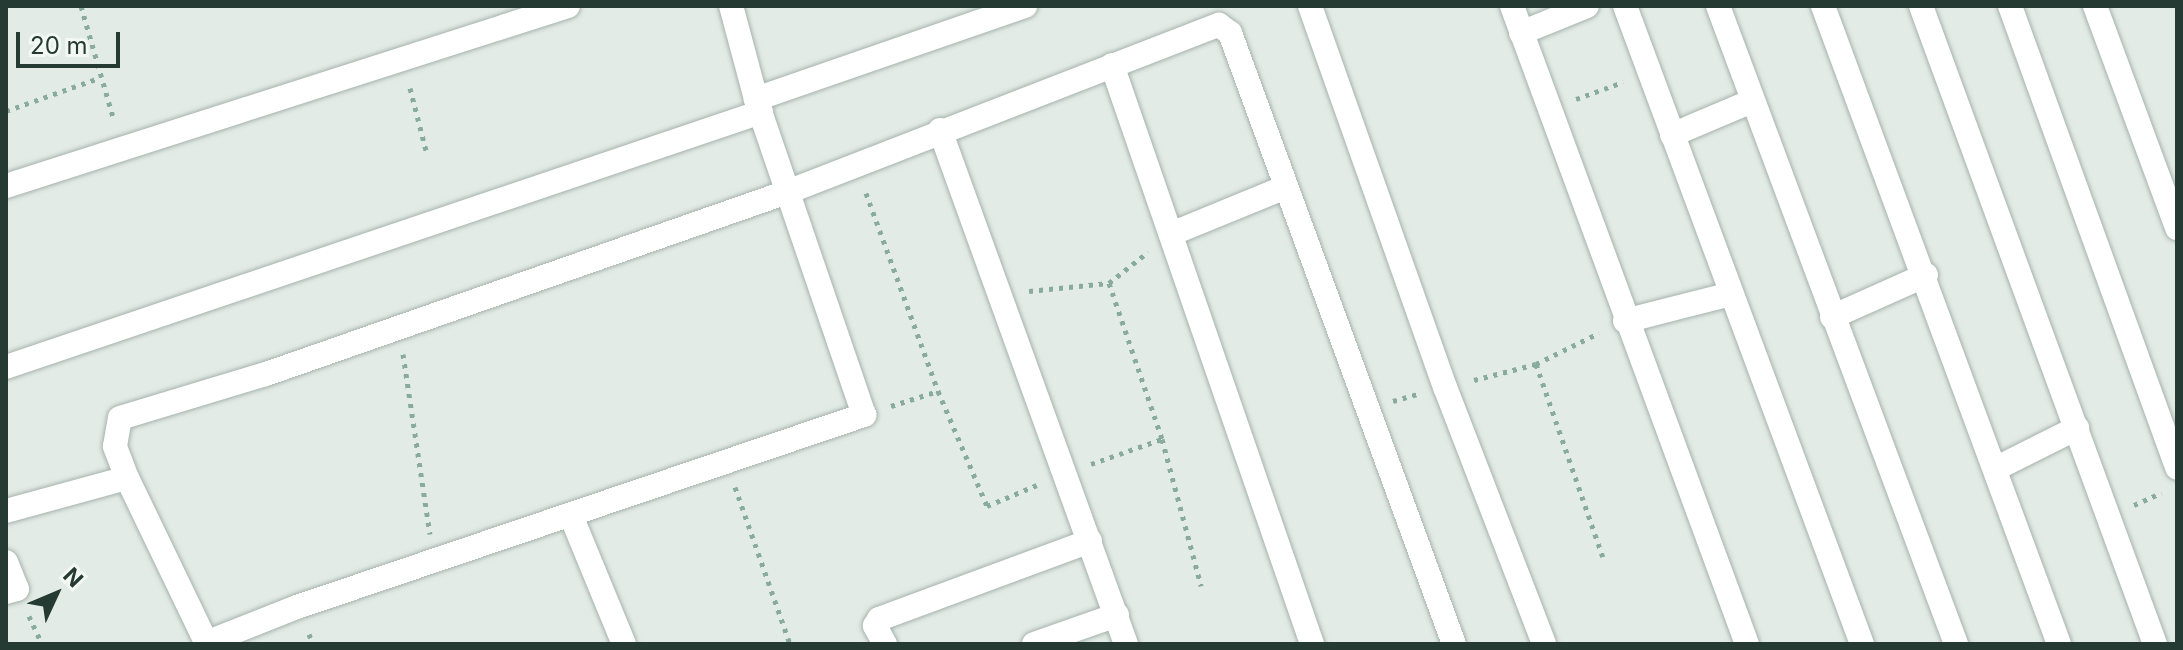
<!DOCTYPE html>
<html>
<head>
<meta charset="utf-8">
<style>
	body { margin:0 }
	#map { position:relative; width:2183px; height:650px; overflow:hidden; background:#e3ebe7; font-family:Inter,sans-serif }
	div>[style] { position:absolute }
	.path>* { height:5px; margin-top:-2.5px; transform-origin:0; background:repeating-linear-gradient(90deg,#88ab9d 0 4px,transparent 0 10px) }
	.roads { filter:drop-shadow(0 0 2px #a6b2ad) drop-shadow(0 0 2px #a6b2ad) }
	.minor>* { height:24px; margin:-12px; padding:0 12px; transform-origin:12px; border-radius:12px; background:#fff }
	span { translate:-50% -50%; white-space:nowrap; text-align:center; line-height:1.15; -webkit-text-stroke:6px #f3f8f5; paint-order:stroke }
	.frame { position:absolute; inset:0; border:8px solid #253a33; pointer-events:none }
	.north { position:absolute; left:16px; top:554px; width:80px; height:80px; -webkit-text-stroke:6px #f3f8f5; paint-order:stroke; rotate:46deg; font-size:22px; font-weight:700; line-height:32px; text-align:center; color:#253a33 }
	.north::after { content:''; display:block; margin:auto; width:28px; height:36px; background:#253a33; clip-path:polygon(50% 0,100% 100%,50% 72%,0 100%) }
	.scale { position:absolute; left:16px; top:32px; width:104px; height:36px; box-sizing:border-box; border:4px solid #253a33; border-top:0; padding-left:10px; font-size:24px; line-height:28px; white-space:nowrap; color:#253a33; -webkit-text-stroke:6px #f3f8f5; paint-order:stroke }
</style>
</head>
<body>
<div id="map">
	<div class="path">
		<i style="left:81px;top:6px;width:119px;rotate:73.9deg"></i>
		<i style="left:410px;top:88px;width:68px;rotate:75.6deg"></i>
		<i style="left:1576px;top:99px;width:50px;rotate:-19.9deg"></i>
		<i style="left:6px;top:111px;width:99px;rotate:-19.5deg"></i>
		<i style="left:866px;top:193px;width:211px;rotate:70deg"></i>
		<i style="left:938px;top:391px;width:125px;rotate:66.9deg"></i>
		<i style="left:987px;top:506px;width:54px;rotate:-22.8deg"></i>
		<i style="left:1109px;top:283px;width:165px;rotate:71.2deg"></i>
		<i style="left:1162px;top:439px;width:152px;rotate:75.1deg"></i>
		<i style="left:1029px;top:291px;width:80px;rotate:-5.7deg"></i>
		<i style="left:1109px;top:283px;width:50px;rotate:-38.5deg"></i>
		<i style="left:403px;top:354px;width:182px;rotate:81.5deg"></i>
		<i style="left:1536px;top:364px;width:204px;rotate:70.9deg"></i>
		<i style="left:1474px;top:380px;width:64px;rotate:-14.5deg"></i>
		<i style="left:1536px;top:364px;width:70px;rotate:-26.2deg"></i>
		<i style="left:1393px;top:401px;width:26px;rotate:-16deg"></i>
		<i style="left:891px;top:406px;width:49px;rotate:-17.7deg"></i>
		<i style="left:1091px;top:464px;width:75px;rotate:-19.4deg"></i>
		<i style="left:735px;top:487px;width:166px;rotate:70.7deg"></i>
		<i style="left:2134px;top:505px;width:30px;rotate:-24deg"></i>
		<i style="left:29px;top:616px;width:31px;rotate:65deg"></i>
		<i style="left:309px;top:634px;width:11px;rotate:68deg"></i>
	</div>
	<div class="roads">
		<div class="minor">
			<i style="left:1310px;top:6px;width:404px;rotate:70.5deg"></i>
			<i style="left:1445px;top:387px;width:275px;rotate:68.9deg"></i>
			<i style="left:1512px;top:6px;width:680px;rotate:69.78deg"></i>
			<i style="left:1625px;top:6px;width:681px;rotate:69.62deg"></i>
			<i style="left:1718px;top:6px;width:681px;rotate:69.54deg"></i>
			<i style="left:1823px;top:6px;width:680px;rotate:69.7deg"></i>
			<i style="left:1921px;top:6px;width:680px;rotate:69.86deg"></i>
			<i style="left:2010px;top:6px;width:491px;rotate:70.1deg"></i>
			<i style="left:2095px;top:6px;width:237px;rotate:69.7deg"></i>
			<i style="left:1521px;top:33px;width:71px;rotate:-22.2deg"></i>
			<i style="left:1112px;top:65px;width:613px;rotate:70.94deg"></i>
			<i style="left:756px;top:99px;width:285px;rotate:-19.1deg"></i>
			<i style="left:940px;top:130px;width:547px;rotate:70.11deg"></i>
			<i style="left:1672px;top:135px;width:87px;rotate:-23deg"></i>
			<i style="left:6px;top:186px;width:590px;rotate:-17.76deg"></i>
			<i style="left:1171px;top:234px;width:121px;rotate:-22.3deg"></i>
			<i style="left:1832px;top:317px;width:103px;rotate:-24.1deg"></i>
			<i style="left:1625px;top:321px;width:109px;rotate:-14.3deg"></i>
			<i style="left:6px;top:367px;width:797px;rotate:-18.66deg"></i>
			<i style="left:1995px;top:469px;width:92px;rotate:-26.6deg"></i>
			<i style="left:6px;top:511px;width:125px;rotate:-15.3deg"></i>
			<i style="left:572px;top:518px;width:136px;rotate:67.6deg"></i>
			<i style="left:6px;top:562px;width:29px;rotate:68deg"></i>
			<i style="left:17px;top:589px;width:11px;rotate:165deg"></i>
			<i style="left:206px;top:643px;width:98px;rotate:-21.6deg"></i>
			<i style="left:297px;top:607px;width:599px;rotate:-18.71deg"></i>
			<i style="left:864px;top:415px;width:334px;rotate:-108.9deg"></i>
			<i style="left:756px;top:99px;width:96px;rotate:-105deg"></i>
			<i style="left:207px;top:644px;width:184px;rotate:-115.7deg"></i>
			<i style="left:127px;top:478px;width:34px;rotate:-111deg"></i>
			<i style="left:115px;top:446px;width:28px;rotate:-80deg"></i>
			<i style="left:120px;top:418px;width:152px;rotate:-16.8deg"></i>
			<i style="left:266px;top:374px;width:555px;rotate:-19.25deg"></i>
			<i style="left:790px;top:191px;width:460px;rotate:-21.2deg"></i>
			<i style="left:1219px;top:25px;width:14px;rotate:36deg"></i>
			<i style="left:1230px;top:33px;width:651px;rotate:69.87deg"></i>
			<i style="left:885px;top:644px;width:21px;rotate:-119deg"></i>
			<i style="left:875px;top:626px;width:8px;rotate:-60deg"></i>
			<i style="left:879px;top:619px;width:225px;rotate:-20.3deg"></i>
			<i style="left:1034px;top:644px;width:88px;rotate:-19.3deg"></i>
		</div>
	</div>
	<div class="frame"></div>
	<div class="north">N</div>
	<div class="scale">20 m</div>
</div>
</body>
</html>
